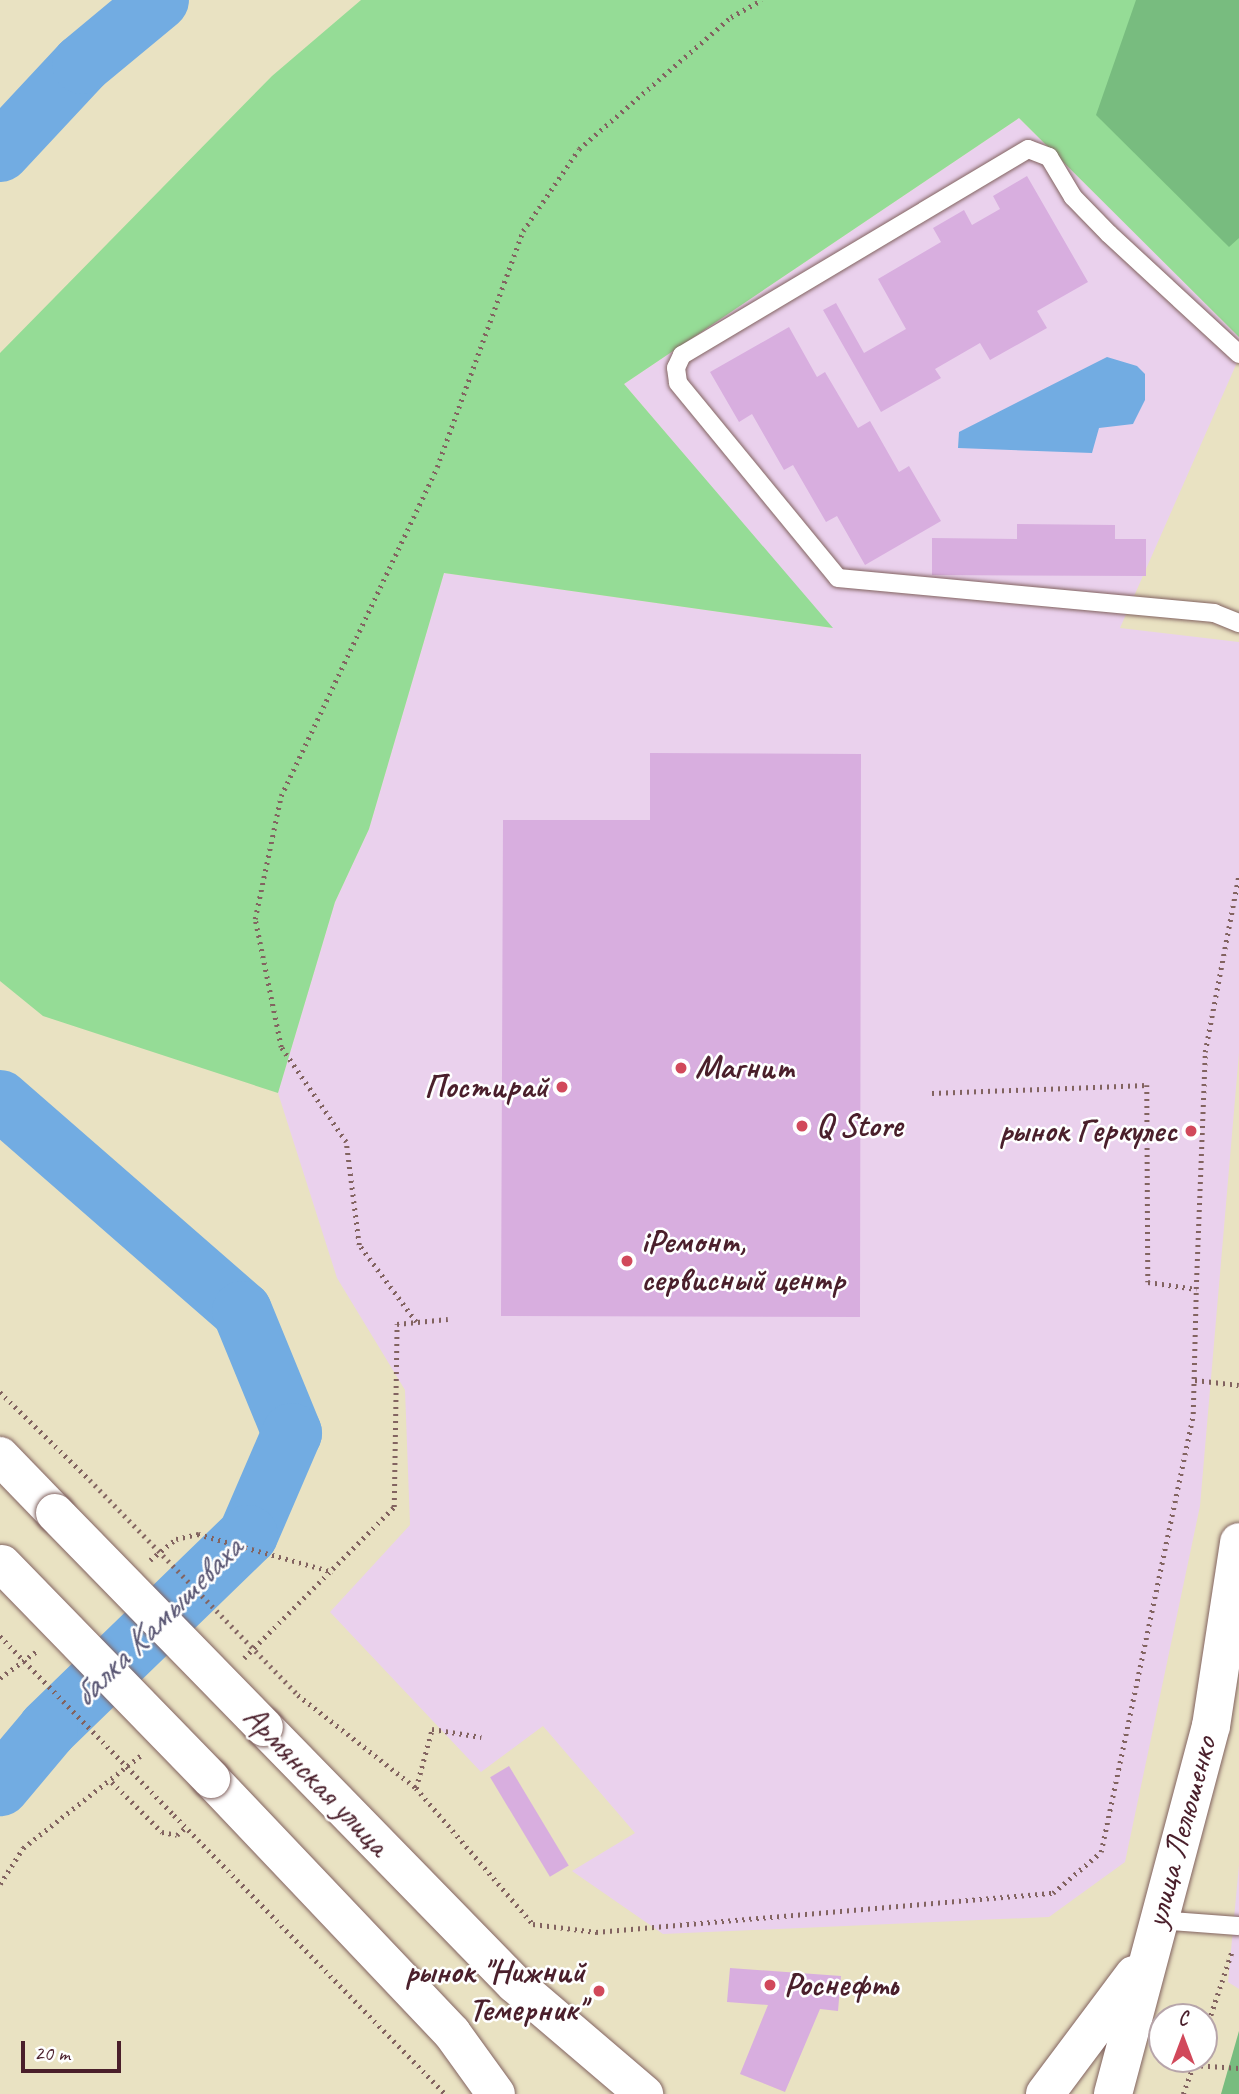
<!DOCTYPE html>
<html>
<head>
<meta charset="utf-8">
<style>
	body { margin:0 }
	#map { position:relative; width:1239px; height:2094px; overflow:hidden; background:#e9e2c2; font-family:Caveat,sans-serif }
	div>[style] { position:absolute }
	.built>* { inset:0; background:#ead1ed }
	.green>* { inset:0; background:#95dc96 }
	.forest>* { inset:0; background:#78bc7f }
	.water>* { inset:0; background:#72ace2 }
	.river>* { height:60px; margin:-30px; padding:0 30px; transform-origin:30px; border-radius:30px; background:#72ace2 }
	.building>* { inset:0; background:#d8aedf; transform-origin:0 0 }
	.path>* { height:4.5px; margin-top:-2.25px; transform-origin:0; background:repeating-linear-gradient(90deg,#826360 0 2px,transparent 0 7px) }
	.roads { filter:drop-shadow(0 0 2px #826360) drop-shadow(0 0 2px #826360) }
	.service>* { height:18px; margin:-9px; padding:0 9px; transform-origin:9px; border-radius:9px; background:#fff }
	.tertiary>* { height:38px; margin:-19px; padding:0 19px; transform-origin:19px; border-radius:19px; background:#fff }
	.primary>* { height:38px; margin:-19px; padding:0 19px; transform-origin:19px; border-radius:19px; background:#fff }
	.path-bridge>* { height:4.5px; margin-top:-2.25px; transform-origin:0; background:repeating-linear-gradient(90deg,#826360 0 2px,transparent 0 7px) }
	.bridges { filter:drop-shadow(0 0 2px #826360) drop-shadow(0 0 2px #826360) }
	.primary-bridge>* { height:38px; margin:-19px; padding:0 19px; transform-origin:19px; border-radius:19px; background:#fff }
	.dots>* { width:19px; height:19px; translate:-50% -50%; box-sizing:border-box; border:4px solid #fff; border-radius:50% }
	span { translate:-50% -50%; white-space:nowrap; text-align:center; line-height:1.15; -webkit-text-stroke:5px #fff; paint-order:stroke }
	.poi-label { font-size:33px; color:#4a1f2b; font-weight:700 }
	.left { translate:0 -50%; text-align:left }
	.right { translate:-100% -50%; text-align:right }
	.street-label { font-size:33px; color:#4a1f2b }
	.water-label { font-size:35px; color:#5a5774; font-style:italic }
	.north { position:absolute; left:1148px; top:2003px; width:70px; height:70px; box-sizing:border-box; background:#fff; border:2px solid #b7a5aa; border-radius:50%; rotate:0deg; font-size:19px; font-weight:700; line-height:28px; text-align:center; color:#4a1f2b }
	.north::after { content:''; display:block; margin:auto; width:24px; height:32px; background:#d1495b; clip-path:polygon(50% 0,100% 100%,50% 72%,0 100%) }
	.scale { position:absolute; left:21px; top:2041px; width:100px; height:32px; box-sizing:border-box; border:4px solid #4a1f2b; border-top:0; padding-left:9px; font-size:21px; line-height:24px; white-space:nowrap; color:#4a1f2b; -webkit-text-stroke:5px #fff; paint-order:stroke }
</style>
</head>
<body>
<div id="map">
	<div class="built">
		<i style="clip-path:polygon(1019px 118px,1239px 337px,1239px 358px,1120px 628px,1239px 642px,1239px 1053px,1200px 1506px,1125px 1862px,1049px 1917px,663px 1934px,572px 1871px,635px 1833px,543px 1726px,481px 1772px,330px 1612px,410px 1525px,405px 1390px,337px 1278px,278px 1093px,335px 902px,369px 829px,444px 573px,832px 628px,624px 384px)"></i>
		<i style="clip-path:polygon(1239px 1865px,1239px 1989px,1228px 1982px)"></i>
	</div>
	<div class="green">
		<i style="clip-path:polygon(361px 0,1239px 0,1239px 337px,1019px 118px,624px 384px,833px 628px,444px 573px,369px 829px,335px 902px,278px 1093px,43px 1016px,0 981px,0 353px,272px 76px)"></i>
	</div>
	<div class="forest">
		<i style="clip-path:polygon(1136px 0,1239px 0,1239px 238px,1229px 247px,1096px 115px)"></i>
		<i style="clip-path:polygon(1239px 2031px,1239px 2094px,1221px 2094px)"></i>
	</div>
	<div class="water">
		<i style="clip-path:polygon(1107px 357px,1137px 366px,1145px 374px,1145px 400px,1133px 424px,1099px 428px,1092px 453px,958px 448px,959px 432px)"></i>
	</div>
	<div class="river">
		<i style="left:0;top:152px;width:120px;rotate:-47deg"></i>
		<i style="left:82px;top:64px;width:100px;rotate:-39.7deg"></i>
		<i style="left:0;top:1100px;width:321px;rotate:41.1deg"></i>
		<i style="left:242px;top:1311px;width:132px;rotate:67.7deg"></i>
		<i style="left:292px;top:1433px;width:111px;rotate:113.3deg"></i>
		<i style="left:248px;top:1535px;width:279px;rotate:135.9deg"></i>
		<i style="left:48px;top:1729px;width:75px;rotate:130.1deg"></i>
	</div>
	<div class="building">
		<i style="clip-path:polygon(1027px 176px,1088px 282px,1037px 311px,1047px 328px,990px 360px,980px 343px,935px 369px,941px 378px,881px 412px,823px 310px,836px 303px,864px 353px,906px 329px,878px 279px,941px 242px,933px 228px,964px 210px,972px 225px,1000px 209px,993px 196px)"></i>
		<i style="clip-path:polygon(789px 327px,817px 377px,825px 372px,858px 428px,870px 421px,899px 472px,909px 466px,941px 521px,865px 565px,837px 516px,826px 522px,793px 465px,784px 470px,752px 414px,739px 422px,710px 372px)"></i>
		<i style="clip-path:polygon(1017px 524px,1115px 525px,1115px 539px,1146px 539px,1146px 576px,932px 575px,932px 538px,1017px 539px)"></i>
		<i style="clip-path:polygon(650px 753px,861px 754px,860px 1317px,501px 1316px,503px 820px,650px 820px)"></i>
		<i style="left:509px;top:1766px;width:116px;height:22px;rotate:59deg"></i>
		<i style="clip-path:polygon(730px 1968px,841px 1976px,838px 2011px,820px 2009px,785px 2092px,740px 2074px,768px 2005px,727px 2002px)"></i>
	</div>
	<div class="path">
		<i style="left:932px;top:1093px;width:215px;rotate:-2.1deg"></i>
		<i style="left:1147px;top:1085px;width:197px;rotate:89.7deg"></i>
		<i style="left:1148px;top:1282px;width:49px;rotate:8.3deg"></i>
		<i style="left:1196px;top:1289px;width:237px;rotate:-87.8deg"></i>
		<i style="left:1205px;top:1052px;width:181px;rotate:-79.2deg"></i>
		<i style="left:416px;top:1322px;width:96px;rotate:-126.5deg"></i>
		<i style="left:359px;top:1245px;width:104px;rotate:-97.2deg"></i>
		<i style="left:346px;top:1142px;width:115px;rotate:-124.4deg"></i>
		<i style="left:281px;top:1047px;width:131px;rotate:-101.5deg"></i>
		<i style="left:255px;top:919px;width:126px;rotate:-78.1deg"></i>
		<i style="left:281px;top:796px;width:364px;rotate:-64.6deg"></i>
		<i style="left:437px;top:467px;width:251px;rotate:-70deg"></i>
		<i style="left:523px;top:231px;width:99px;rotate:-55.7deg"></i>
		<i style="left:579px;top:149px;width:201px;rotate:-41deg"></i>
		<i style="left:731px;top:17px;width:35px;rotate:-29deg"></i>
		<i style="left:1195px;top:1380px;width:44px;rotate:6.5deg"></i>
		<i style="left:0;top:1392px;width:126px;rotate:44.4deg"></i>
		<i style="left:150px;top:1560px;width:33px;rotate:-39deg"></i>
		<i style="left:176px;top:1539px;width:23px;rotate:-13deg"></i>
		<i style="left:198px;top:1534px;width:140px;rotate:15.7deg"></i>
		<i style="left:244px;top:1658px;width:213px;rotate:-45.2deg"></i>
		<i style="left:394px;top:1507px;width:183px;rotate:-89.1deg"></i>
		<i style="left:397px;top:1324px;width:51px;rotate:-5.6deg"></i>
		<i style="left:0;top:1678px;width:46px;rotate:-36.1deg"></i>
		<i style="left:298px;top:1695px;width:150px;rotate:38.2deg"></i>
		<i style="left:416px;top:1788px;width:179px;rotate:49.3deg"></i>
		<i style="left:533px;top:1924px;width:64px;rotate:7.2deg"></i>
		<i style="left:596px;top:1932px;width:459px;rotate:-4.9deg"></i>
		<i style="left:1053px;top:1893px;width:63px;rotate:-40.5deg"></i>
		<i style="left:1101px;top:1852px;width:448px;rotate:-78.1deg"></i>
		<i style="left:1193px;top:1414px;width:125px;rotate:-88.6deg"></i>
		<i style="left:112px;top:1782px;width:71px;rotate:45deg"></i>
		<i style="left:162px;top:1832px;width:15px;rotate:11deg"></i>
		<i style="left:177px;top:1835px;width:11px;rotate:-41deg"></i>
		<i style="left:416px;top:1788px;width:61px;rotate:-74.8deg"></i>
		<i style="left:432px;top:1729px;width:50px;rotate:9.3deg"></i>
		<i style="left:174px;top:1815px;width:389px;rotate:45.8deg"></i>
		<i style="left:0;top:1884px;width:43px;rotate:-57.4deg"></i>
		<i style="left:23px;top:1848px;width:150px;rotate:-38.2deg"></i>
		<i style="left:1204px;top:2035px;width:89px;rotate:-71.6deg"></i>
		<i style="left:1194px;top:2065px;width:45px;rotate:3.8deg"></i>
		<i style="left:1183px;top:2094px;width:37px;rotate:-70deg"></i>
	</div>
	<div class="roads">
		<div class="service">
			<i style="left:1239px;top:354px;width:177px;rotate:-137.3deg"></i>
			<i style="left:1109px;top:234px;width:52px;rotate:-134.2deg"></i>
			<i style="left:1073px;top:197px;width:47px;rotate:-121deg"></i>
			<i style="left:1049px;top:157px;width:22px;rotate:-159deg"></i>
			<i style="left:1028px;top:149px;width:403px;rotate:149.2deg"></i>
			<i style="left:682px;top:355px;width:14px;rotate:115deg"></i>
			<i style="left:676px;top:368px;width:15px;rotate:82deg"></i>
			<i style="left:678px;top:383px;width:252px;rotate:50.6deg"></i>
			<i style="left:838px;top:578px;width:378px;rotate:5.3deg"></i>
			<i style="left:1214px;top:613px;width:27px;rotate:22deg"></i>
			<i style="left:1157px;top:1920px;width:82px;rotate:4.2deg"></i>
		</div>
		<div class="tertiary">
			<i style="left:1045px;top:2094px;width:149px;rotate:-53.2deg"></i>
			<i style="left:1113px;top:2094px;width:381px;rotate:-75.1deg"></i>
			<i style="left:1211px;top:1726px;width:186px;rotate:-81.3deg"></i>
		</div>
		<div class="primary">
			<i style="left:0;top:1456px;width:79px;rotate:46deg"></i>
			<i style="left:264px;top:1727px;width:359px;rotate:45.7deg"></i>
			<i style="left:515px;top:1984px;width:170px;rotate:40.5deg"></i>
			<i style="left:211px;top:1779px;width:350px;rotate:46.5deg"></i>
			<i style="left:452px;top:2033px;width:75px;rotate:54.2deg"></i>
		</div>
	</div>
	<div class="path-bridge">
		<i style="left:90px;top:1480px;width:299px;rotate:45.9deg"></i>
		<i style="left:0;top:1636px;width:250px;rotate:45.8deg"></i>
	</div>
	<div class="bridges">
		<div class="primary-bridge">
			<i style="left:55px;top:1513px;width:299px;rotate:45.7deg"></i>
			<i style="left:2px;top:1564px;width:300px;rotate:45.8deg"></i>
		</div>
	</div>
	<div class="dots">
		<i style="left:681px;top:1068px;background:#d1495b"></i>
		<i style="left:562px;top:1087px;background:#d1495b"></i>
		<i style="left:802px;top:1126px;background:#d1495b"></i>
		<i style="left:1191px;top:1131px;background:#d1495b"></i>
		<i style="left:627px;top:1261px;background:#d1495b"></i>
		<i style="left:770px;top:1985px;background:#d1495b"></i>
		<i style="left:599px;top:1991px;background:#d1495b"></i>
	</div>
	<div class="poi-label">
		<span class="left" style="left:695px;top:1068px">Магнит</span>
		<span class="right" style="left:548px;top:1087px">Постирай</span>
		<span class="left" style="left:816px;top:1126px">Q Store</span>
		<span class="right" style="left:1177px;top:1131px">рынок Геркулес</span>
		<span class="left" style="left:641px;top:1261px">iРемонт,<br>сервисный центр</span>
		<span class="right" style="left:585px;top:1991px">рынок "Нижний<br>Темерник"</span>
		<span class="left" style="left:784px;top:1985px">Роснефть</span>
	</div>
	<div class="street-label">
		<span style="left:316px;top:1781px;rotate:46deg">Армянская улица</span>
		<span style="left:1181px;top:1832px;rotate:-75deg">улица Лелюшенко</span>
	</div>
	<div class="water-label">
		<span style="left:157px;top:1622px;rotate:-45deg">балка Камышеваха</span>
	</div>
	<div class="north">С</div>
	<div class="scale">20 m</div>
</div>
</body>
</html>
